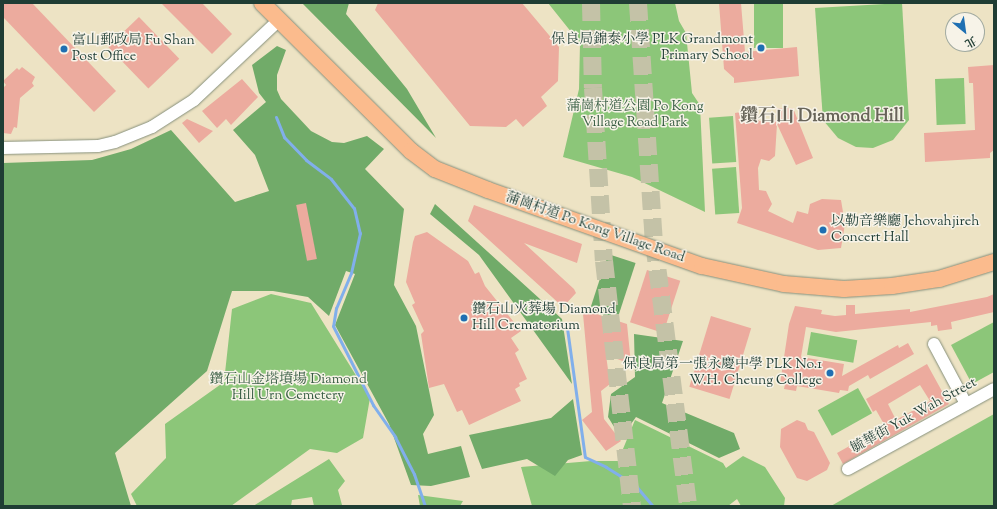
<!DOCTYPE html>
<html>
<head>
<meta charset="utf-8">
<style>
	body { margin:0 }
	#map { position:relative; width:997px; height:509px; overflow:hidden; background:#ede3c4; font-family:"Sorts Mill Goudy","Noto Serif TC",serif }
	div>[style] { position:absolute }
	.green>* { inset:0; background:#8cc679; transform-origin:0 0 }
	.forest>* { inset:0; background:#71ab69; transform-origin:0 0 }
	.stream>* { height:3px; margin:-1.5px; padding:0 1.5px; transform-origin:1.5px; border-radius:1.5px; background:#81afeb }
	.building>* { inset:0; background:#ecab9e; transform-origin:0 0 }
	.highway-tunnel>* { height:18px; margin-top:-9px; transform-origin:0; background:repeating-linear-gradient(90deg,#c4c2a7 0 18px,transparent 0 27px) }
	.roads { filter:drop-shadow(0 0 1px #86907c) drop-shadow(0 0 1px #86907c) }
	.minor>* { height:12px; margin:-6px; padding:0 6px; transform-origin:6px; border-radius:6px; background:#fff }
	.major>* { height:16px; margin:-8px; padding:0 8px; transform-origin:8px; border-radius:8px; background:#fbbb8d }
	.dots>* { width:11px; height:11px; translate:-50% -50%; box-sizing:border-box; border:2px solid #f7f3e8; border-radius:50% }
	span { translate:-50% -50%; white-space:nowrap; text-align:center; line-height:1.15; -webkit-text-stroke:3px #f7f3e8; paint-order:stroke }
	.poi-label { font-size:14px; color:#1f3d34 }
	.right { translate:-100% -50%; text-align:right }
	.left { translate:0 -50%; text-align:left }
	.park-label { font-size:14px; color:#3a5f45 }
	.street-label { font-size:14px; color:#1f3d34 }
	.district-label { font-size:18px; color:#676459; font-weight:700 }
	.frame { position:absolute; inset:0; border:4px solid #1f3d34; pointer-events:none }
	.north { position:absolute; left:945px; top:12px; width:40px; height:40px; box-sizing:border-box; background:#f7f3e8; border:1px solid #a1aaa0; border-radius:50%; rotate:151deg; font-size:11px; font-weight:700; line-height:16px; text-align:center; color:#1f3d34 }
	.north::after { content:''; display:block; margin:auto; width:14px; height:18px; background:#1f6fb2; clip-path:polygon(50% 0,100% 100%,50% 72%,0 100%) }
</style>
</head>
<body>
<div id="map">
	<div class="green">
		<i style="clip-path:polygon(548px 3px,675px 3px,679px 21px,686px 33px,692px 93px,700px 105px,705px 212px,632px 177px,563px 157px,579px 89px,580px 43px)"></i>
		<i style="left:754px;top:3px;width:29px;height:45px"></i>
		<i style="clip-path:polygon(902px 3px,909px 120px,893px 140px,873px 148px,856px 147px,838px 138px,823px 120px,815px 8px)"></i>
		<i style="left:964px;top:78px;width:46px;height:29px;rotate:88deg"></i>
		<i style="left:733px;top:116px;width:46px;height:24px;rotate:86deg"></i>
		<i style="left:736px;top:167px;width:46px;height:24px;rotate:86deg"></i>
		<i style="clip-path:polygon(271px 294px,311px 303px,370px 398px,363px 438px,337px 453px,310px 449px,231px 506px,137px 506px,131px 494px,166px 458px,165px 424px,224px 382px,232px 309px)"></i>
		<i style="clip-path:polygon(994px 322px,994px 372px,972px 384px,951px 345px)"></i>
		<i style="left:811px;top:332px;width:47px;height:23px;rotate:10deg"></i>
		<i style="left:858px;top:388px;width:29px;height:46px;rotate:61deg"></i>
		<i style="clip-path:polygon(994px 414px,994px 506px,831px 506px,910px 461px)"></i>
		<i style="clip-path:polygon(635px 420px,723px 463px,726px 468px,743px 456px,765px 467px,785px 498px,784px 506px,741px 506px,737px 499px,728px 506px,532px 506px,521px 467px,591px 461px,618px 461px)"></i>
		<i style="clip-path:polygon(329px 459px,345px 481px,338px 490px,342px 505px,314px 506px,312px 497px,292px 500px,291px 506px,253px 506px)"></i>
		<i style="clip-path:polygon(418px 495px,463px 501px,460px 506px,420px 506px)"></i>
	</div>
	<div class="forest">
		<i style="clip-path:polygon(302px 3px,349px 3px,346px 14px,407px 89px,436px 138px)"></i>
		<i style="clip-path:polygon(277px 46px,286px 50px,277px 75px,277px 90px,281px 99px,311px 131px,332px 142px,344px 143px,367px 136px,384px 149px,365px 169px,404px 209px,394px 285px,416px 326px,434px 415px,423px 434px,428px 454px,461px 446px,470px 477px,431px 486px,411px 485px,389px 424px,335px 325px,355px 274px,346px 271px,329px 316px,308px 297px,273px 291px,232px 291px,207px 371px,115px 453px,131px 506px,3px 506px,3px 163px,92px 160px,131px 149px,171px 130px,235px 202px,269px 191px,255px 155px,233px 130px,266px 102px,259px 93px,252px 65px)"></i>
		<i style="clip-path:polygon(435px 204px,562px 319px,572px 384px,479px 255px,430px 214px)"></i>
		<i style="left:608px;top:254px;width:29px;height:59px;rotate:18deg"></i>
		<i style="clip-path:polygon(634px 334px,683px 341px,662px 403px,734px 433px,740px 449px,719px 458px,636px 417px,621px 438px,608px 417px,611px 394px,635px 377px)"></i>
		<i style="clip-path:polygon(573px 399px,582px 455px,568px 460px,555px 476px,527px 459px,482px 469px,469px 435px,551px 418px)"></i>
	</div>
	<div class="stream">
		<i style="left:276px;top:117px;width:22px;rotate:68deg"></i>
		<i style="left:284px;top:137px;width:32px;rotate:46deg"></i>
		<i style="left:306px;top:160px;width:31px;rotate:37deg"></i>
		<i style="left:331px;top:179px;width:37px;rotate:52deg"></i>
		<i style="left:354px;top:208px;width:26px;rotate:77deg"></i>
		<i style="left:360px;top:233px;width:41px;rotate:102.7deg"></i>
		<i style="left:351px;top:273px;width:38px;rotate:113deg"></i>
		<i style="left:336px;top:308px;width:18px;rotate:99deg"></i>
		<i style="left:333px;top:326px;width:89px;rotate:63.1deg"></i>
		<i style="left:373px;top:405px;width:39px;rotate:55deg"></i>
		<i style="left:395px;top:437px;width:42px;rotate:62.8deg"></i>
		<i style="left:414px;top:474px;width:34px;rotate:71deg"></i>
		<i style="left:567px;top:328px;width:130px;rotate:82.1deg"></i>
		<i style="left:585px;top:457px;width:23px;rotate:25deg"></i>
		<i style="left:606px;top:467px;width:36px;rotate:32deg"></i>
		<i style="left:636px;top:486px;width:26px;rotate:50deg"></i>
	</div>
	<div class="building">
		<i style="clip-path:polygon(3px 3px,32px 3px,116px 91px,94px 112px,3px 17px)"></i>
		<i style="clip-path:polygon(161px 3px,202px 3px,232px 34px,212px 54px)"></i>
		<i style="clip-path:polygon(378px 3px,522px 3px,559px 47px,558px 81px,541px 97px,547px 106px,523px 127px,516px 119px,506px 127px,470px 126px,375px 10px)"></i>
		<i style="clip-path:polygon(719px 3px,741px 3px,745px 52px,797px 47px,799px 76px,734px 83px,734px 78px,724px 69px)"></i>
		<i style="left:139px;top:17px;width:58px;height:43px;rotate:46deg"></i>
		<i style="clip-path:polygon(994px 65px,994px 150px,990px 153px,990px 158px,925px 162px,924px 133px,975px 130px,973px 83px,969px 83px,968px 67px)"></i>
		<i style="clip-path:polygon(22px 67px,35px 77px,32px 83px,34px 86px,20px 98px,17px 128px,14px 127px,11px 134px,3px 133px,3px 88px,6px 85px,3px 81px,17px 68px,19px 70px)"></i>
		<i style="clip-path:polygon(242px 79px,258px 97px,231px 125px,226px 119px,217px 128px,202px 111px)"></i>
		<i style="clip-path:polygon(776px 108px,793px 108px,813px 158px,796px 165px,777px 124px,775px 156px,769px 161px,761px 159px,758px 168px,759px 190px,766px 191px,772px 204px,768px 211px,793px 223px,797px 211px,808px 214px,810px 204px,822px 199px,841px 200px,845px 224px,841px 248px,818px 250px,737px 223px,742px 208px,735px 113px,757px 109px,759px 121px,777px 120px)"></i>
		<i style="clip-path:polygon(187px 119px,213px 131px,199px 143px,182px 123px)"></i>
		<i style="left:306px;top:203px;width:57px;height:10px;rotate:79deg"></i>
		<i style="clip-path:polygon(474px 205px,582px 244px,577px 263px,524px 243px,574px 289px,576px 293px,563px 307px,468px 221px)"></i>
		<i style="clip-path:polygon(427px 232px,468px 261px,475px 274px,479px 272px,485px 286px,521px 331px,511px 338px,519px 350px,515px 353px,527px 379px,519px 383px,520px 386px,515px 389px,521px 401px,469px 425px,462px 410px,457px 412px,444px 384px,429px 388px,421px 334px,424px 331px,412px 305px,415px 303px,406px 282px,413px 242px,415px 236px)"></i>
		<i style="left:647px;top:270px;width:35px;height:55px;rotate:18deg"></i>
		<i style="clip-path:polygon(994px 294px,994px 312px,951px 322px,952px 329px,938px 331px,937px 325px,931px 326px,931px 322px,836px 332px,806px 327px,801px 357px,844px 364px,842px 376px,898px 345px,899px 348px,908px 343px,914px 354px,870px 379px,868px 375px,849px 386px,848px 391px,840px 390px,839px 393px,797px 386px,796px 391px,784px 389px,785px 384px,780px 384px,789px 324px,795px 306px,822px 310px,821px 314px,835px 316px,846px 315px,846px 305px,855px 305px,855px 314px,910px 309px,910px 312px,987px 297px)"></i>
		<i style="clip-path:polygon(587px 311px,627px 324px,631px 364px,606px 355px,610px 384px,601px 391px,604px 419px,621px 441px,606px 451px,582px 420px,592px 412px,583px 314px)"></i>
		<i style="left:711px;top:316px;width:42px;height:74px;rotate:17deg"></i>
		<i style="clip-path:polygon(evenodd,927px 364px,949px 404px,843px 464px,837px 453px,885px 426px,876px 410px,873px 412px,866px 399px,927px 364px,920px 385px,930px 401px,896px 420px,888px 404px,920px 385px)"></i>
		<i style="clip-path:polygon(797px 420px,805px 423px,808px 430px,814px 432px,830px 463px,827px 470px,807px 481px,797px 478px,780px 447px,781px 429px)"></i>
	</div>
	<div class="highway-tunnel">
		<i style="left:591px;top:3px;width:85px;rotate:88.7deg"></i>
		<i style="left:593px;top:88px;width:173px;rotate:86.4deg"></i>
		<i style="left:604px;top:261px;width:247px;rotate:83.5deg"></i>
		<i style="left:638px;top:3px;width:241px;rotate:86.2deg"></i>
		<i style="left:654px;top:243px;width:265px;rotate:82.6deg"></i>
	</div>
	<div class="roads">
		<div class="minor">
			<i style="left:3px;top:148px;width:95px;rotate:-1.2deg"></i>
			<i style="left:98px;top:146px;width:17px;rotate:-13deg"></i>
			<i style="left:115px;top:142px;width:40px;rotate:-22deg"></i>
			<i style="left:152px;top:127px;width:50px;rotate:-32.7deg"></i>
			<i style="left:194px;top:100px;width:117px;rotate:-43.3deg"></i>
			<i style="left:934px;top:344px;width:68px;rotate:61.9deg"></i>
			<i style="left:848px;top:469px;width:166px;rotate:-28.7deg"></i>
		</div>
		<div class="major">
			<i style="left:262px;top:3px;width:210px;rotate:44.8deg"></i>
			<i style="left:411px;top:151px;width:30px;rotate:37deg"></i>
			<i style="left:435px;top:169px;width:57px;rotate:21.6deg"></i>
			<i style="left:488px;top:190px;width:227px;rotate:19.6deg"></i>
			<i style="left:702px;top:266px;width:84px;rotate:12.4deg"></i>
			<i style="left:784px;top:284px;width:60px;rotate:4.8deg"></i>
			<i style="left:844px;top:289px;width:48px;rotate:-3.6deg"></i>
			<i style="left:892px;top:286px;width:48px;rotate:-8.5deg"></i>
			<i style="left:939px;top:279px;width:58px;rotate:-17.2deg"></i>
		</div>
	</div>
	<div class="dots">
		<i style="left:761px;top:48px;background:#1f6fb2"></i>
		<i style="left:64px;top:49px;background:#1f6fb2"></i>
		<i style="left:823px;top:230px;background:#1f6fb2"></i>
		<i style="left:464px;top:318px;background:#1f6fb2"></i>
		<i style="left:830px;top:373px;background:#1f6fb2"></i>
	</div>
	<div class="poi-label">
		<span class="right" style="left:753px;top:48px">保良局錦泰小學 PLK Grandmont<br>Primary School</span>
		<span class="left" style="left:72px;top:49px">富山郵政局 Fu Shan<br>Post Office</span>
		<span class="left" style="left:831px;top:230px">以勒音樂廳 Jehovahjireh<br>Concert Hall</span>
		<span class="left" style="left:472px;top:318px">鑽石山火葬場 Diamond<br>Hill Crematorium</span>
		<span class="right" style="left:822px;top:373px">保良局第一張永慶中學 PLK No.1<br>W.H. Cheung College</span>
	</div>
	<div class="park-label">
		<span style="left:635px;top:115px">蒲崗村道公園 Po Kong<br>Village Road Park</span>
		<span style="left:288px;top:388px">鑽石山金塔墳場 Diamond<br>Hill Urn Cemetery</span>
	</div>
	<div class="street-label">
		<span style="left:595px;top:228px;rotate:19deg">蒲崗村道 Po Kong Village Road</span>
		<span style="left:914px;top:416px;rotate:-29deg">毓華街 Yuk Wah Street</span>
	</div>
	<div class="district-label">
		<span style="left:822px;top:117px">鑽石山 Diamond Hill</span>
	</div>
	<div class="frame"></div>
	<div class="north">北</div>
</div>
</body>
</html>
